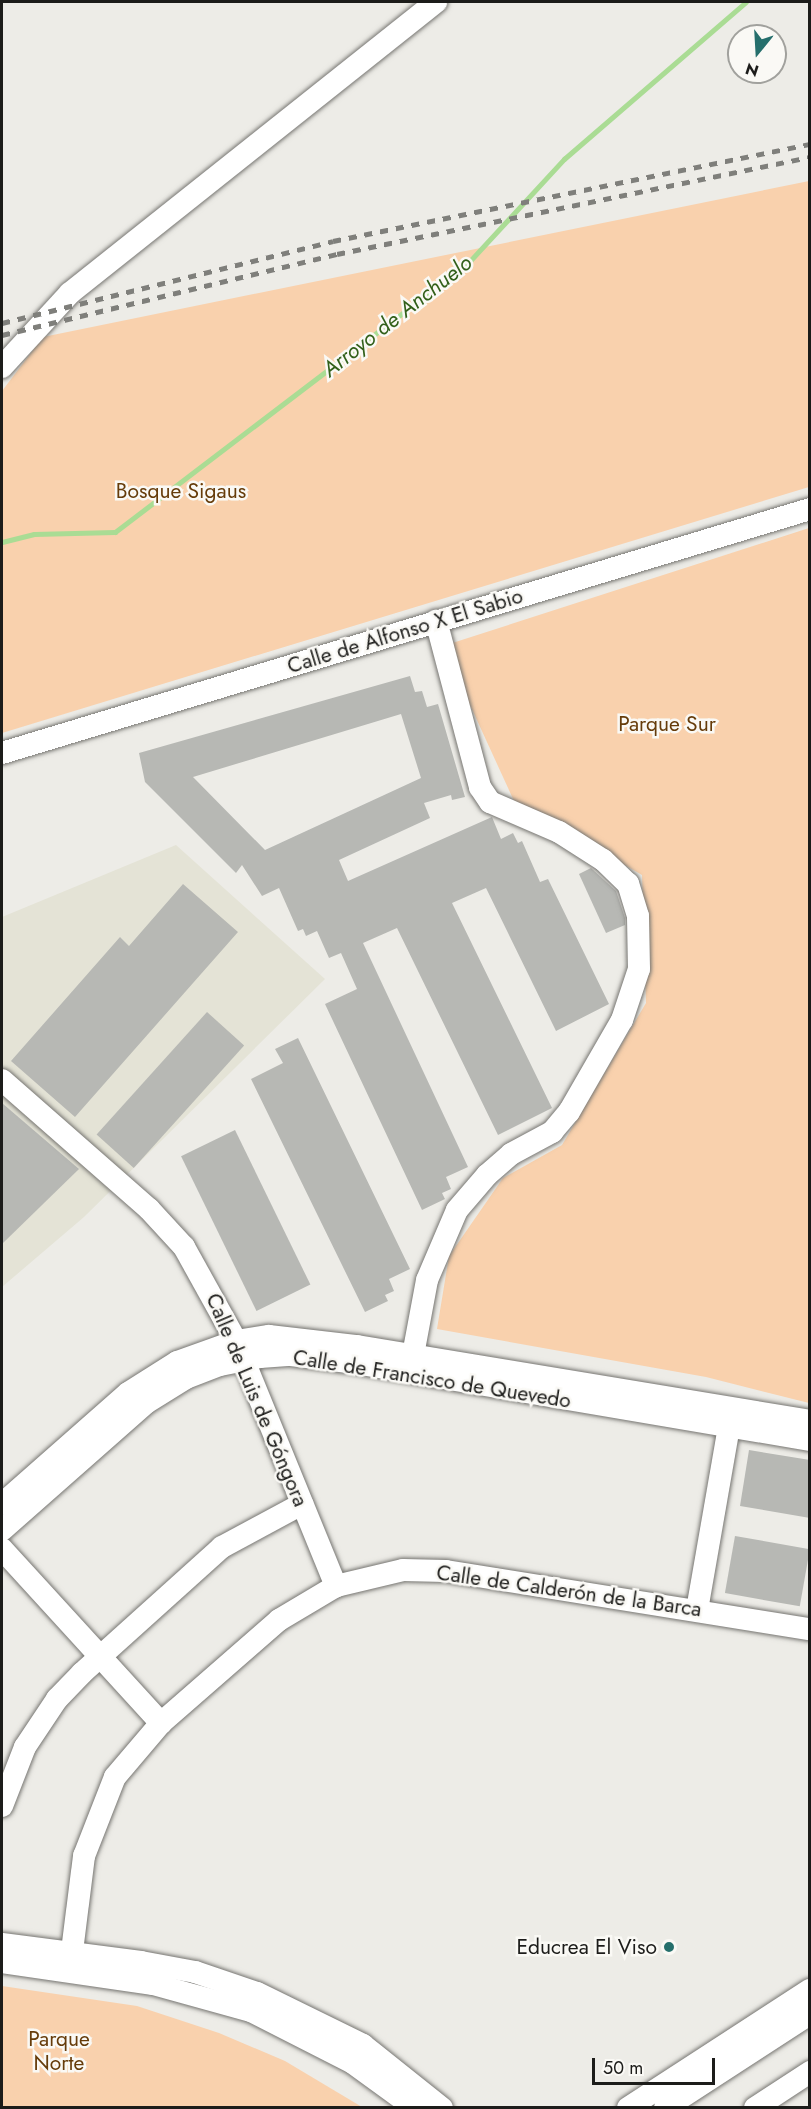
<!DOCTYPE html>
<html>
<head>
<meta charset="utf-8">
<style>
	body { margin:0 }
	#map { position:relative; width:811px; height:2109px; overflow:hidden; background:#edece7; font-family:Jost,sans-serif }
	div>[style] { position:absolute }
	.built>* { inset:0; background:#e4e3d6 }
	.green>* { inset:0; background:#f9d1ad }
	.stream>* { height:5px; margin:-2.5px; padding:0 2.5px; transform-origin:2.5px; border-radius:2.5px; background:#aadc94 }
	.building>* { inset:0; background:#b7b8b4; transform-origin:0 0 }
	.roads { filter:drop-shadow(0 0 2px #767571) drop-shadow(0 0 2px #767571) }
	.minor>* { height:22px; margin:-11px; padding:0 11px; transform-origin:11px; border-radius:11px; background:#fff }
	.rail>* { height:4.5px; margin-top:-2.25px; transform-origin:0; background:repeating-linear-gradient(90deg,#7f7f7b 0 8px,transparent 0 16px) }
	.dots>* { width:16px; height:16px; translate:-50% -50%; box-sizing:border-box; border:3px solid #faf9f5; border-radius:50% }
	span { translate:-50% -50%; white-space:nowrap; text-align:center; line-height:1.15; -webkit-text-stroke:5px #faf9f5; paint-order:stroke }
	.park-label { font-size:21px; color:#663c0a }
	.street-label { font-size:21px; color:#1c1c1a }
	.poi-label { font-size:21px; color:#1c1c1a }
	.right { translate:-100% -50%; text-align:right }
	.water-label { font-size:22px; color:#32601a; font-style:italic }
	.frame { position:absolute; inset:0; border:3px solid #1c1c1a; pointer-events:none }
	.north { position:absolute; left:727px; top:24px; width:60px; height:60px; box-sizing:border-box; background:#faf9f5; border:2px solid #a1a19d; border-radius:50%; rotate:198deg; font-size:16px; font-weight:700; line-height:24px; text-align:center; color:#1c1c1a }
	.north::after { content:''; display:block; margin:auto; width:21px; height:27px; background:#256f6c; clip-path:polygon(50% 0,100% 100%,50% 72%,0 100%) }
	.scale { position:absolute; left:592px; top:2058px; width:123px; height:27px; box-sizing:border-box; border:3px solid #1c1c1a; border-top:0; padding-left:8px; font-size:18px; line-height:21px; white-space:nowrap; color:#1c1c1a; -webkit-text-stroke:4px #faf9f5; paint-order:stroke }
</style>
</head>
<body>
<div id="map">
	<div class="built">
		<i style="clip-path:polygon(176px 845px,325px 979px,84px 1217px,2px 1287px,2px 917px)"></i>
	</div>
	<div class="green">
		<i style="clip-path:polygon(809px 181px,809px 487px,2px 733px,2px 391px,43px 337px)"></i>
		<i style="clip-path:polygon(809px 528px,809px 1403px,706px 1377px,437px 1329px,449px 1256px,503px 1178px,562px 1145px,646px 1003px,642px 875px,514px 801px,443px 646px)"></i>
		<i style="clip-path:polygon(2px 1986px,137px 2006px,219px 2033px,285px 2061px,362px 2107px,2px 2107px)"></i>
	</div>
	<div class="stream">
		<i style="left:2px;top:542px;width:33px;rotate:-14deg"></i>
		<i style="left:34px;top:534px;width:81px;rotate:-1.4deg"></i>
		<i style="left:115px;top:532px;width:444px;rotate:-37.3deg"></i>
		<i style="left:468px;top:263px;width:142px;rotate:-47.3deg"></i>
		<i style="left:564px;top:159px;width:240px;rotate:-40.8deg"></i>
	</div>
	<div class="building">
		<i style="clip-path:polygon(evenodd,410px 676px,415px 692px,422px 691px,427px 707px,438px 704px,465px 797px,452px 800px,451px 795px,424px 803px,430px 818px,339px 860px,348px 881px,492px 817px,501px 839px,513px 833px,518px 843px,522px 841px,540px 882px,548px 879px,609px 1004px,556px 1031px,486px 888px,452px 903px,552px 1108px,498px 1135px,397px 928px,363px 943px,468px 1167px,446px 1177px,451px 1189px,442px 1193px,445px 1199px,422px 1210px,325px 1004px,357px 989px,341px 953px,329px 958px,317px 931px,306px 936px,303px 929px,298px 931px,279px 888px,262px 896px,242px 865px,236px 873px,145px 782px,139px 753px,410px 676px,401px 714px,421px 778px,265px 850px,193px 777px,401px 714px)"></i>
		<i style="clip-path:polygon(591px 868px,616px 891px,625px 918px,625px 925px,606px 933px,579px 874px)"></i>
		<i style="clip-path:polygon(183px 884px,238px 932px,75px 1117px,11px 1061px,120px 937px,129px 946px)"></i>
		<i style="left:207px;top:1012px;width:50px;height:165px;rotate:42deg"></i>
		<i style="clip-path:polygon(298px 1038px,410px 1269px,389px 1279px,394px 1291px,385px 1295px,388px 1301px,365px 1312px,251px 1079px,283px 1063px,275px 1049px)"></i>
		<i style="clip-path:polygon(2px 1103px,79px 1169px,2px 1244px)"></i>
		<i style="left:235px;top:1130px;width:172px;height:60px;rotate:64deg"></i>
		<i style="clip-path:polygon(749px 1450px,810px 1460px,810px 1518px,740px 1506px)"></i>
		<i style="left:735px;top:1536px;width:76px;height:58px;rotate:10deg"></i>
	</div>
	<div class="roads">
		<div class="minor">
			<i style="left:2px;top:367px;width:100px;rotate:-47.4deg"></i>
			<i style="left:70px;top:293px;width:468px;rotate:-38.5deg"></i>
			<i style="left:2px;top:753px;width:844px;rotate:-16.8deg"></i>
			<i style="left:2px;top:1080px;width:196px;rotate:41.3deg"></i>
			<i style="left:149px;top:1209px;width:52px;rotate:47.4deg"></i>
			<i style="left:184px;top:1247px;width:107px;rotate:61deg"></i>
			<i style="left:236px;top:1341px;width:265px;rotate:67.8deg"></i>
			<i style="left:413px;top:1355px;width:76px;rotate:-79.4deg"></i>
			<i style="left:427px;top:1280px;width:76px;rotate:-66.8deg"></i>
			<i style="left:457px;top:1210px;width:46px;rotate:-49.4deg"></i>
			<i style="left:487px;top:1175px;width:32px;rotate:-41deg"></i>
			<i style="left:511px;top:1154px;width:47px;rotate:-28.2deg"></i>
			<i style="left:552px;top:1132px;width:26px;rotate:-50deg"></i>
			<i style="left:569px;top:1112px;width:106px;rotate:-60.1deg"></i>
			<i style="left:622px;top:1020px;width:54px;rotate:-71.6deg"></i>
			<i style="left:639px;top:969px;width:53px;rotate:-91.1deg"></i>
			<i style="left:638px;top:916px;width:34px;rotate:-107deg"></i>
			<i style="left:628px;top:884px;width:35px;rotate:-136deg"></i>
			<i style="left:603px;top:860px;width:52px;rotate:-147.5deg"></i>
			<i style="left:559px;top:832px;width:75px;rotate:-156.5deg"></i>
			<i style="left:490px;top:802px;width:18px;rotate:-124deg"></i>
			<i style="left:480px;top:787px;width:172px;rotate:-104.8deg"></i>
			<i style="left:2px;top:1504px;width:168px;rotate:-41.4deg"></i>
			<i style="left:128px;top:1393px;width:58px;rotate:-32.3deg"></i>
			<i style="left:177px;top:1362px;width:63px;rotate:-19.6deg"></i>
			<i style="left:236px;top:1341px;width:33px;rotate:-9deg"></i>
			<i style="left:269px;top:1336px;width:89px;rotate:6.5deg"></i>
			<i style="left:357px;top:1346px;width:459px;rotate:9.4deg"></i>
			<i style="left:2px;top:1530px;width:192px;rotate:-41.4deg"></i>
			<i style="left:146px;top:1403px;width:47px;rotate:-32deg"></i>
			<i style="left:186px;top:1378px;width:36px;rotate:-21deg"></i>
			<i style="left:220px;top:1365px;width:41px;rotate:-11.3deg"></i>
			<i style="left:260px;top:1357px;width:31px;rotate:-4deg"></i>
			<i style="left:291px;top:1355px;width:64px;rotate:7.1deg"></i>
			<i style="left:355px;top:1363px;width:461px;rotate:9.6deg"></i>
			<i style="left:2px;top:1549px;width:236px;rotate:47.6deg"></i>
			<i style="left:697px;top:1610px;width:186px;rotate:-80.1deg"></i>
			<i style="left:2px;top:1806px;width:63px;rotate:-68.7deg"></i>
			<i style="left:25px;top:1747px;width:58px;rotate:-56.3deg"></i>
			<i style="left:57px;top:1699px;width:36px;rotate:-46deg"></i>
			<i style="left:82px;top:1673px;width:188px;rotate:-42deg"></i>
			<i style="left:222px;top:1547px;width:91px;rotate:-28.3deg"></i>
			<i style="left:2px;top:1944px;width:140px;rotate:7.4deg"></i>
			<i style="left:141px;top:1962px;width:55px;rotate:10.5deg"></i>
			<i style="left:195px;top:1972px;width:65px;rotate:18.7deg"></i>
			<i style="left:257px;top:1993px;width:118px;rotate:26.1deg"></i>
			<i style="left:363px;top:2045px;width:101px;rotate:38.6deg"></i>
			<i style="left:72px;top:1951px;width:96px;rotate:-82.8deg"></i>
			<i style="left:84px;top:1856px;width:85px;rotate:-68.6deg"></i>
			<i style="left:115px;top:1777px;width:71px;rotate:-49.6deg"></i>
			<i style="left:161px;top:1723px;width:157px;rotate:-41.1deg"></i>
			<i style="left:279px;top:1620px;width:66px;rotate:-30.8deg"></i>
			<i style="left:336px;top:1586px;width:69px;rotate:-13.4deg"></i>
			<i style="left:403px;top:1570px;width:43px;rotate:1.3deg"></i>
			<i style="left:446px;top:1571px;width:369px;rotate:9.1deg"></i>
			<i style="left:2px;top:1962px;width:153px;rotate:8.3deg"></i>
			<i style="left:153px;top:1984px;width:102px;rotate:15.4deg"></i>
			<i style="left:251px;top:2011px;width:114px;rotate:27deg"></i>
			<i style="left:353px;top:2063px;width:77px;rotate:36deg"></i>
			<i style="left:628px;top:2108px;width:217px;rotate:-33deg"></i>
			<i style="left:665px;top:2108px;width:173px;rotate:-33deg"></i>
			<i style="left:755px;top:2108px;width:66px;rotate:-33.2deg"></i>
		</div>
	</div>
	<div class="rail">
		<i style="left:2px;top:323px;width:341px;rotate:-13.9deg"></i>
		<i style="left:333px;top:241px;width:487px;rotate:-11.5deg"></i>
		<i style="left:2px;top:335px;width:345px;rotate:-13.6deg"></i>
		<i style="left:337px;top:254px;width:483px;rotate:-11.6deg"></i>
	</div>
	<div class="dots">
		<i style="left:669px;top:1947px;background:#256f6c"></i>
	</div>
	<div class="park-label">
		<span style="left:181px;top:491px">Bosque Sigaus</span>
		<span style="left:667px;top:724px">Parque Sur</span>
		<span style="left:59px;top:2051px">Parque<br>Norte</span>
	</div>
	<div class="street-label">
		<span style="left:405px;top:631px;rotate:-17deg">Calle de Alfonso X El Sabio</span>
		<span style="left:432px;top:1379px;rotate:9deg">Calle de Francisco de Quevedo</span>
		<span style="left:257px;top:1400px;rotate:67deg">Calle de Luis de Góngora</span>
		<span style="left:569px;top:1591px;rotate:8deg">Calle de Calderón de la Barca</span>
	</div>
	<div class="poi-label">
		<span class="right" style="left:657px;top:1947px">Educrea El Viso</span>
	</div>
	<div class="water-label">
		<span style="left:397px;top:316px;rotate:-38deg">Arroyo de Anchuelo</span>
	</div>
	<div class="frame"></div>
	<div class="north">N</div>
	<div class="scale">50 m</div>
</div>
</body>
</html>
